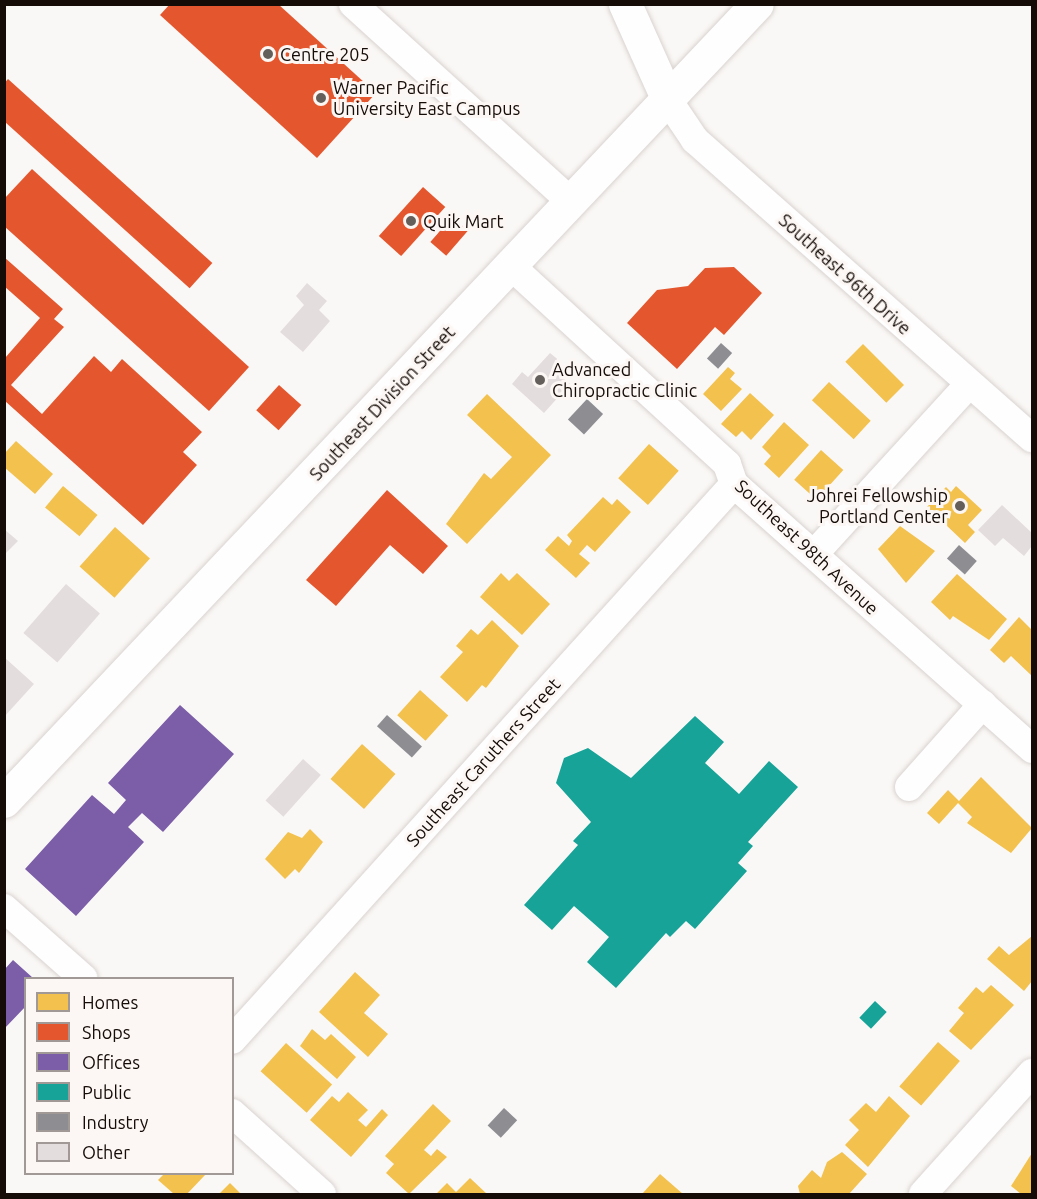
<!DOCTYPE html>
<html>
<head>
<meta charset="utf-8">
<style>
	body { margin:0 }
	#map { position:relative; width:1037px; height:1199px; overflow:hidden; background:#faf8f6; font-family:Ubuntu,sans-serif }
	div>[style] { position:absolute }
	.homes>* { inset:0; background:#f2c14e; transform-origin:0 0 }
	.shops>* { inset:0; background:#e4572e; transform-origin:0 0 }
	.offices>* { inset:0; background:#7b5ea7 }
	.public>* { inset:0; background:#17a398; transform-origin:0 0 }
	.industry>* { inset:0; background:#8d8d92; transform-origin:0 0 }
	.building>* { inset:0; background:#e4ddde; transform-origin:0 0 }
	.roads { filter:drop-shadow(0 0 2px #d9d3d0) drop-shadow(0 0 2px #d9d3d0) }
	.minor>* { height:28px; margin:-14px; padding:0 14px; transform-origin:14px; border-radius:14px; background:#fefefe }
	.major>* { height:33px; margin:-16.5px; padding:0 16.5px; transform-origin:16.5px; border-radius:16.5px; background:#fefefe }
	.highway>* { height:33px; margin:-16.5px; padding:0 16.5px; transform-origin:16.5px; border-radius:16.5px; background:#fefefe }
	.dots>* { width:16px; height:16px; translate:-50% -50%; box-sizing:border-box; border:3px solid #fcf7f4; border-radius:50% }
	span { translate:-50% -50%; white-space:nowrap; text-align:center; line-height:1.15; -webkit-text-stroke:6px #fcf7f4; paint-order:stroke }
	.poi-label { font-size:18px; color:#150c07 }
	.left { translate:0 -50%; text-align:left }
	.right { translate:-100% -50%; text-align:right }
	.street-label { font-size:18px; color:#150c07 }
	.frame { position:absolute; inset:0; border:6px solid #150c07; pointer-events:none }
	.legend { position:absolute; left:24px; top:977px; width:210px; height:198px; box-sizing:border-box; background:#fcf7f4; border:2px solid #a09995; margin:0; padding:8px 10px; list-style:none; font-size:18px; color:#150c07 }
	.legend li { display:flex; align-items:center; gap:12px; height:30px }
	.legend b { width:30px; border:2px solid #a09995 }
</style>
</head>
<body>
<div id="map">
	<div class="homes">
		<i style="left:863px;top:344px;width:58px;height:25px;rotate:45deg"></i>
		<i style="clip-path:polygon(728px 367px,735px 373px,730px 379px,742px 389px,721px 411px,703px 394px)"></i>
		<i style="left:829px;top:382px;width:57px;height:25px;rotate:43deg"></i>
		<i style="clip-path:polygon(750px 393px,774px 415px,751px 440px,742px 431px,736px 437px,721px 424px)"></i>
		<i style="clip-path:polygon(487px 394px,551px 455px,467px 544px,446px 524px,484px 473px,491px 479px,512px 457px,467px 415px)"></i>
		<i style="clip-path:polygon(784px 422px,809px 445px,779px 478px,764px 464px,771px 456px,762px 447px)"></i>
		<i style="clip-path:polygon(16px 441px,53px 474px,35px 494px,4px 467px,4px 454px)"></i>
		<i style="left:649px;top:444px;width:40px;height:46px;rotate:42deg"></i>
		<i style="left:821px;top:450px;width:30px;height:40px;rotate:42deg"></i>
		<i style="left:63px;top:486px;width:45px;height:28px;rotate:40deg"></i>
		<i style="clip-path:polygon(956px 486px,982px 510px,968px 525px,975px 532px,965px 543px,927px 507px,946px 487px,951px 492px)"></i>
		<i style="clip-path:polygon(603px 497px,612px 505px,617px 499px,631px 512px,595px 552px,587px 545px,579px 554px,590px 563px,576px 578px,545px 550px,558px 536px,569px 546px,572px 541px,567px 535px)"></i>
		<i style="clip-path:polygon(900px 526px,935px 551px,906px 583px,878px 549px)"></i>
		<i style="left:115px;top:527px;width:47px;height:53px;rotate:42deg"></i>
		<i style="clip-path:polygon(501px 573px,509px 581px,517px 573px,550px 604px,522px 635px,480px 597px)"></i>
		<i style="clip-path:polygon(957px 574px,1007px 619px,989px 640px,953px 616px,950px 620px,931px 602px)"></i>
		<i style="clip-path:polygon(1019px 617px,1032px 630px,1032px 676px,1011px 656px,1004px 663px,990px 650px)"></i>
		<i style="clip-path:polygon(492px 620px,519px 646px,486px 688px,482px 685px,467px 702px,440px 677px,463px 652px,456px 646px,471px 629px,478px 635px)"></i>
		<i style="left:420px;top:690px;width:38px;height:34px;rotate:42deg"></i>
		<i style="left:362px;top:744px;width:45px;height:47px;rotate:42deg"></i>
		<i style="clip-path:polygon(981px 777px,1032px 828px,1011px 853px,967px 823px,972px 817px,958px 803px,939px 824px,927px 813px,948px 790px,959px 801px)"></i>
		<i style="clip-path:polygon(310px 829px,323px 842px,299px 873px,295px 869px,285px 879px,265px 859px,288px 832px,302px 838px)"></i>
		<i style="clip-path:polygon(1032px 936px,1032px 981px,1024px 991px,987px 959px,999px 946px,1009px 955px)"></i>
		<i style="clip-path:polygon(355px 972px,380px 995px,364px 1013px,388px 1034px,368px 1057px,319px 1012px)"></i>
		<i style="clip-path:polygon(991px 985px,1014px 1005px,971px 1050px,949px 1031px,964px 1013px,958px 1008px,976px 987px,983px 993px)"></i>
		<i style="clip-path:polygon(312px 1029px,325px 1040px,331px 1034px,356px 1057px,337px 1079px,300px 1046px)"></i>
		<i style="left:938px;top:1042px;width:29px;height:59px;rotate:41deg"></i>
		<i style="left:286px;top:1043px;width:62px;height:38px;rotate:42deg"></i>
		<i style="clip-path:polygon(348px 1092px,368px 1110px,358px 1120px,366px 1127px,382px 1109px,388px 1115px,351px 1157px,310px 1120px,332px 1096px,339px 1102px)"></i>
		<i style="clip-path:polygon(889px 1096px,910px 1116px,868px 1167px,845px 1145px,859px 1130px,849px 1120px,866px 1103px,876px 1112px)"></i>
		<i style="clip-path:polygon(433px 1104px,451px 1121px,424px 1150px,431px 1156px,437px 1149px,447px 1157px,409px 1194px,386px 1173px,394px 1164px,385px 1156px)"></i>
		<i style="clip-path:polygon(842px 1152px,867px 1174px,849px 1194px,800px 1194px,798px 1186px,812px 1170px,821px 1178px,827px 1162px)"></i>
		<i style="clip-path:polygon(1032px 1153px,1032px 1194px,1021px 1194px,1011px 1186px)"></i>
		<i style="clip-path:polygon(164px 1174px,206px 1174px,187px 1194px,174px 1194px,158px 1180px)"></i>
		<i style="clip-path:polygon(660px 1174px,683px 1194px,642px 1194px)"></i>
		<i style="clip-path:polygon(470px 1178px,487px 1194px,436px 1194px,447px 1183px,456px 1192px)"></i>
		<i style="clip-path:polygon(230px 1183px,241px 1194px,219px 1194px)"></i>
	</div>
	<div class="shops">
		<i style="clip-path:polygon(170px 4px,278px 4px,376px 93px,317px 158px,160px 15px)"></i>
		<i style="left:8px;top:79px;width:275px;height:34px;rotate:42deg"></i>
		<i style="clip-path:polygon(32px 169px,249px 367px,209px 411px,4px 226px,4px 199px)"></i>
		<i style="left:423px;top:187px;width:30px;height:66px;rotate:42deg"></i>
		<i style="left:452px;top:217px;width:21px;height:33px;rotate:41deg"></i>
		<i style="clip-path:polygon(4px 257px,63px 309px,54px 319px,64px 327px,11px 385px,42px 414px,94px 356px,111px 372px,122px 359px,202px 432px,183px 452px,197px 465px,143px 525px,5px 401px,5px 358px,40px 318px,4px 286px)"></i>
		<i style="clip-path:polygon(734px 267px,762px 293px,724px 335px,715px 327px,677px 369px,627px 323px,657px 290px,688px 286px,705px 268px)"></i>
		<i style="left:279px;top:385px;width:30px;height:34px;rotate:42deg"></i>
		<i style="clip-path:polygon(387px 490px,448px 546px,423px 574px,390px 545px,336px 606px,306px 580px)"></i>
	</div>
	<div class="offices">
		<i style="clip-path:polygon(180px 705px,234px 754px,163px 832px,142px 813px,128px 827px,144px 842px,76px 916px,25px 869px,92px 795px,114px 814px,126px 800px,108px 783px)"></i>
		<i style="clip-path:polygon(13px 960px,33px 978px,26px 978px,26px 1006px,4px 1029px,4px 970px)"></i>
	</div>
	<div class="public">
		<i style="clip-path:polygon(695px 716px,724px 742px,705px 763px,739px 794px,769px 761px,798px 787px,748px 842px,753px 846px,738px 863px,747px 871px,695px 929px,686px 921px,670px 937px,666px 933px,616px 988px,587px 962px,609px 937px,574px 906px,552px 930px,524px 905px,578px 845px,573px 841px,591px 822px,556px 783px,564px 758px,588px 748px,631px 778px)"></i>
		<i style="left:875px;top:1001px;width:16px;height:23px;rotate:43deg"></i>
	</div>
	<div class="industry">
		<i style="left:721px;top:343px;width:15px;height:21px;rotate:42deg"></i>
		<i style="left:587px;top:399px;width:22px;height:28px;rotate:43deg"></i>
		<i style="left:959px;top:545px;width:24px;height:18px;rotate:42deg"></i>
		<i style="left:387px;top:715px;width:47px;height:15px;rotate:42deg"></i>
		<i style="left:504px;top:1108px;width:18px;height:24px;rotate:43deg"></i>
	</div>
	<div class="building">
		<i style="clip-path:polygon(307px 283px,327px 301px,319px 310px,330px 321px,303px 352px,280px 332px,304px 305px,296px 296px)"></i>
		<i style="clip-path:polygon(550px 353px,561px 362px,554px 370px,570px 384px,544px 413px,512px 384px,522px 372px,528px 377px)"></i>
		<i style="clip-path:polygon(1002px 505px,1032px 533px,1032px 546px,1024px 556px,1003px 538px,995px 546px,978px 530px)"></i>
		<i style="clip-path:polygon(4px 529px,18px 541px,4px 555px)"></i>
		<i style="left:66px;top:584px;width:45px;height:65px;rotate:41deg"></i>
		<i style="clip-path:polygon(4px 657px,34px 684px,4px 717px)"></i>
		<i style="left:303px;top:759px;width:24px;height:56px;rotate:42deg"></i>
	</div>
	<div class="roads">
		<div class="minor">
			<i style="left:353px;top:4px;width:294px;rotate:42.2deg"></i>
			<i style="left:668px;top:100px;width:48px;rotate:56deg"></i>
			<i style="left:695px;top:140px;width:450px;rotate:41.5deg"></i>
			<i style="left:511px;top:266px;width:293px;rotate:42.5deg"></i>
			<i style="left:727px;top:464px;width:21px;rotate:71deg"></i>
			<i style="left:734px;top:484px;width:399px;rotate:41.6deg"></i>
			<i style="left:814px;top:554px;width:230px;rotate:-47.6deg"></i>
			<i style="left:909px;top:787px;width:111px;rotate:-48.3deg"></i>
			<i style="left:4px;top:908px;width:106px;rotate:41.5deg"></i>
			<i style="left:232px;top:1040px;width:749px;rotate:-47.92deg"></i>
			<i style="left:232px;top:1113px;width:121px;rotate:42deg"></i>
			<i style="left:923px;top:1194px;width:163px;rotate:-48deg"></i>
		</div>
		<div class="major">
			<i style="left:4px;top:801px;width:1096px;rotate:-46.63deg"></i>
		</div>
		<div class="highway">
			<i style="left:625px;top:4px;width:105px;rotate:65.9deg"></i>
		</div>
	</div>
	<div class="dots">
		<i style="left:268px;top:54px;background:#655f5b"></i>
		<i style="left:321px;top:98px;background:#655f5b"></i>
		<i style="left:411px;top:221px;background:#655f5b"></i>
		<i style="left:540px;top:380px;background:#655f5b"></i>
		<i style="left:960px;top:506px;background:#655f5b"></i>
	</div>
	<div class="poi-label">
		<span class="left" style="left:280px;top:54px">Centre 205</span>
		<span class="left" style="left:333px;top:98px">Warner Pacific<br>University East Campus</span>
		<span class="left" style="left:423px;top:221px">Quik Mart</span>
		<span class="left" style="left:552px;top:380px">Advanced<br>Chiropractic Clinic</span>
		<span class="right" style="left:948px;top:506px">Johrei Fellowship<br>Portland Center</span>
	</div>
	<div class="street-label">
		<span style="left:845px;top:274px;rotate:42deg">Southeast 96th Drive</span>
		<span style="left:382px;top:403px;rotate:-47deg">Southeast Division Street</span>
		<span style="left:807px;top:547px;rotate:43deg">Southeast 98th Avenue</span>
		<span style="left:483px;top:762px;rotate:-48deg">Southeast Caruthers Street</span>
	</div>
	<div class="frame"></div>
	<ul class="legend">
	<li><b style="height:16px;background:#f2c14e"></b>Homes</li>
	<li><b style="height:16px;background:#e4572e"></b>Shops</li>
	<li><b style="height:16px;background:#7b5ea7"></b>Offices</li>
	<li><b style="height:16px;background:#17a398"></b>Public</li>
	<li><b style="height:16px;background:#8d8d92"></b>Industry</li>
	<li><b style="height:16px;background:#e4ddde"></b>Other</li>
	</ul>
</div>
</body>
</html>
